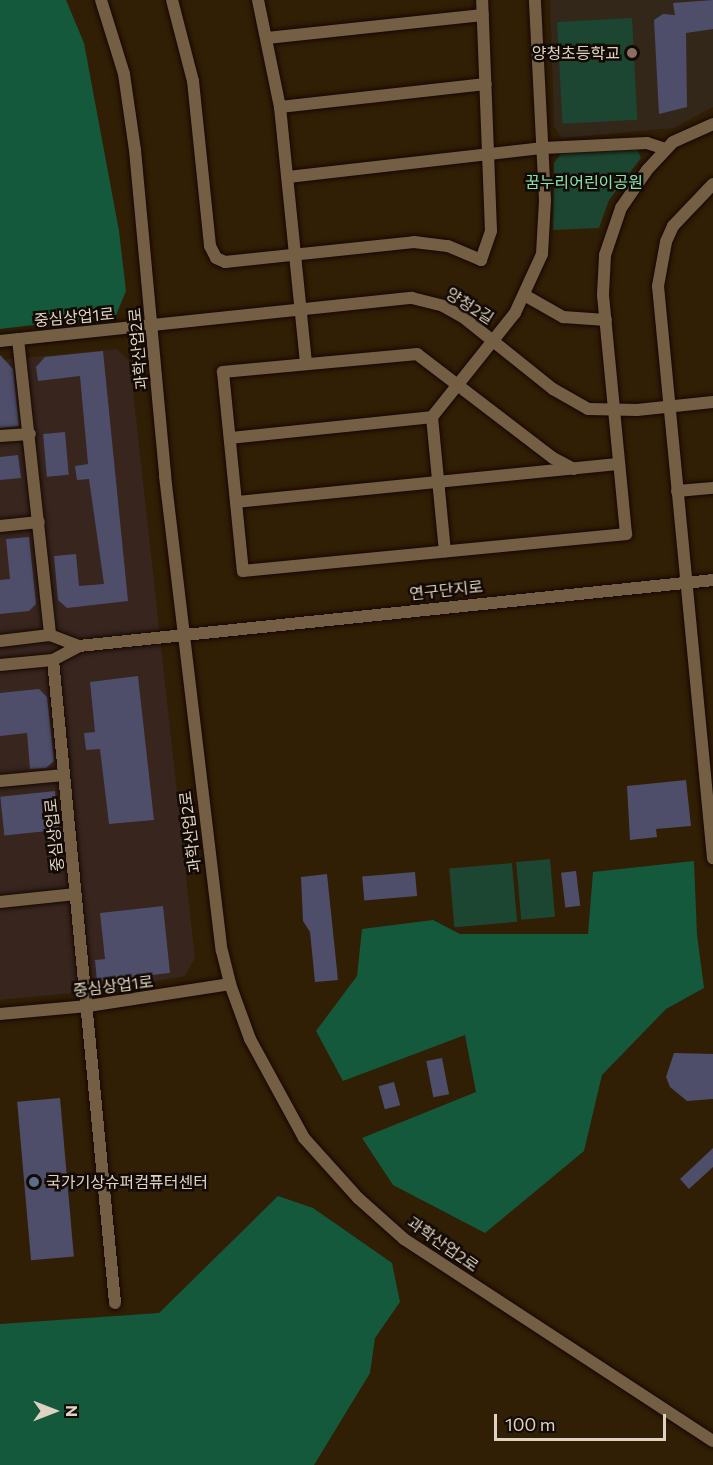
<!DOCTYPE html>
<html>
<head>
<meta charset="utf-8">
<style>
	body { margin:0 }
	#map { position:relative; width:713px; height:1465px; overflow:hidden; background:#301e05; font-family:Commissioner,"Noto Sans KR",sans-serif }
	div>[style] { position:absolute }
	.commercial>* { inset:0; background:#37251e }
	.education>* { inset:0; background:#332719 }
	.green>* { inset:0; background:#1c4632; transform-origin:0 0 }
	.forest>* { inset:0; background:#14593c }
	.building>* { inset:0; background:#4e4e6a; transform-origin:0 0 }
	.roads { filter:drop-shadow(0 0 2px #170700) drop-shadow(0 0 2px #170700) }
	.minor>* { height:12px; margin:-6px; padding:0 6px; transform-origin:6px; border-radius:6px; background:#745f45 }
	.dots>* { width:16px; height:16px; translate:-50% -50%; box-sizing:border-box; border:3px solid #120a03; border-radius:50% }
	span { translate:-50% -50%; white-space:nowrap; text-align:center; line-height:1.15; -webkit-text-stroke:5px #120a03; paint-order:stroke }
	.poi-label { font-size:16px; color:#ded2c3 }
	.right { translate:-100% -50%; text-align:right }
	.left { translate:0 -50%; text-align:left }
	.park-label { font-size:16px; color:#85e3b4 }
	.street-label { font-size:16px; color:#ded2c3 }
	.north { position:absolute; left:24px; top:1381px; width:60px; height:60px; -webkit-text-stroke:4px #120a03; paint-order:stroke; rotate:90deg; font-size:16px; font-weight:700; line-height:24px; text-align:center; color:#ded2c3 }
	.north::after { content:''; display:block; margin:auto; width:21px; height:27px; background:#ded2c3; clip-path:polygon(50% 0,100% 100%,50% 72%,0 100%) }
	.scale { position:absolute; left:494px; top:1414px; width:172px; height:27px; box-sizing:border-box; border:3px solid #ded2c3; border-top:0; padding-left:8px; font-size:18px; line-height:21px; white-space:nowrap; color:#ded2c3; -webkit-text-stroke:4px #120a03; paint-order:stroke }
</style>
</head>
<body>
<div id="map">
	<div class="commercial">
		<i style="clip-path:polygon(117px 349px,130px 362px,195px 958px,185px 976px,105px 990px,0 1000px,0 360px)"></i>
	</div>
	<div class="education">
		<i style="clip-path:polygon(550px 0,713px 0,713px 107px,674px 128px,562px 138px,554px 127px)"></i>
	</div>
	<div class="green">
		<i style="left:632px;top:18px;width:102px;height:75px;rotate:87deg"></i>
		<i style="clip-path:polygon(636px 147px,641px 158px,609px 200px,599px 228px,553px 230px,554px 163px,562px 152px)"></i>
		<i style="left:550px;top:859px;width:58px;height:34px;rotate:85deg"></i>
		<i style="left:512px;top:863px;width:59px;height:63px;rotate:85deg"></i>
	</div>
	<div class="forest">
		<i style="clip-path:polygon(0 0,66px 0,84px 43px,119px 231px,126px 291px,116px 315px,0 329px)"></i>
		<i style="clip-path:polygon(694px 861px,697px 935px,704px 988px,666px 1009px,602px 1075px,584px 1151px,485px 1233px,393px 1185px,362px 1138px,476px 1092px,465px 1035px,343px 1081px,316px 1031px,357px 976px,362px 929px,433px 920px,460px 934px,588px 934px,593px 872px)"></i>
		<i style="clip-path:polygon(278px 1196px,313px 1208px,392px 1263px,400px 1302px,375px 1338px,370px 1373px,314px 1465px,0 1465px,0 1324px,159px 1313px)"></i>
	</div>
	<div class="building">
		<i style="clip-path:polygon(713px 0,713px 29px,686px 33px,687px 107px,659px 114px,654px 20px,663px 14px,675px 15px,673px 3px)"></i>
		<i style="clip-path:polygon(103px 351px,128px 601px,67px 608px,58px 600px,54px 556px,76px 554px,79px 586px,104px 584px,89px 479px,77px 480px,75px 466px,88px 464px,80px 376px,38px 381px,36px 367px,45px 357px)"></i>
		<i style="clip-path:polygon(0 355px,13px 369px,19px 426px,0 428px)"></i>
		<i style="left:65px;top:432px;width:43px;height:22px;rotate:85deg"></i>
		<i style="clip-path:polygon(18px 455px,21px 478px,0 480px,0 457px)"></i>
		<i style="clip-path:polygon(29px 537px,36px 604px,29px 611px,0 614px,0 580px,10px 579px,6px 539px)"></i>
		<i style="clip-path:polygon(138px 676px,154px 820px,109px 824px,100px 749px,86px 750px,84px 733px,95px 732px,90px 682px)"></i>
		<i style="clip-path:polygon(39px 689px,47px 697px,54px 761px,46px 768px,30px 769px,27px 733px,0 736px,0 693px)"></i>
		<i style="clip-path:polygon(686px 780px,691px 826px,656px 829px,657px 837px,630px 840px,627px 786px)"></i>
		<i style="left:55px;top:791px;width:39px;height:55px;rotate:84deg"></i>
		<i style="left:576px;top:871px;width:35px;height:15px;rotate:83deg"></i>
		<i style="left:415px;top:872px;width:24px;height:53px;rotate:85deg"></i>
		<i style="clip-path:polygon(327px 874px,338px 980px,315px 982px,310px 932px,303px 921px,301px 877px)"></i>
		<i style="clip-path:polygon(163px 906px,170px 973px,97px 981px,95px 960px,105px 959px,100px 913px)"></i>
		<i style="clip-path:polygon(674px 1053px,713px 1054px,713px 1099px,687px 1101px,670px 1087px,666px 1077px)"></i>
		<i style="left:442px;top:1058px;width:37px;height:16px;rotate:79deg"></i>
		<i style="left:394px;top:1082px;width:24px;height:16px;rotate:75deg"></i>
		<i style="left:60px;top:1098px;width:159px;height:43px;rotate:85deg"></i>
		<i style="clip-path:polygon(713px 1148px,713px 1167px,689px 1189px,680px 1179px)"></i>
	</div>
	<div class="roads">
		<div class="minor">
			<i style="left:101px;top:0;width:77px;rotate:72.7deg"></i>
			<i style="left:124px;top:74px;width:77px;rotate:81.8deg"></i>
			<i style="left:135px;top:150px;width:327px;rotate:84.7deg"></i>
			<i style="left:165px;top:476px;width:478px;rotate:83.2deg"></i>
			<i style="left:222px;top:951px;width:34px;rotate:76deg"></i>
			<i style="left:230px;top:984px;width:59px;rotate:70deg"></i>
			<i style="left:250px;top:1039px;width:113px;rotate:61.4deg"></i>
			<i style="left:304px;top:1138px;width:81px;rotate:48deg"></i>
			<i style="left:358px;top:1198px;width:62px;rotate:41.7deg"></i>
			<i style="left:404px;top:1239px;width:369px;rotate:33.2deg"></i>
			<i style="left:172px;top:0;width:84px;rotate:75.5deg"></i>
			<i style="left:193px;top:81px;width:166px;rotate:84.1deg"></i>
			<i style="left:210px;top:246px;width:13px;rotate:63deg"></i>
			<i style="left:216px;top:258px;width:10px;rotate:24deg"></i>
			<i style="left:225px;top:262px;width:190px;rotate:-6deg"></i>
			<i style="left:414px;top:242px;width:34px;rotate:7deg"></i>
			<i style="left:448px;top:246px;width:36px;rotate:23deg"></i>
			<i style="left:481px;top:260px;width:31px;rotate:-71deg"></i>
			<i style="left:491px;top:231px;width:231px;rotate:-92.2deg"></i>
			<i style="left:258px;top:0;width:109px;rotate:78.4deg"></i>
			<i style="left:280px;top:107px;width:257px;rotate:84.2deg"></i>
			<i style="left:267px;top:38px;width:217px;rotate:-6.1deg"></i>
			<i style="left:280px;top:107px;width:207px;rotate:-6.4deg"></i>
			<i style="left:288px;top:177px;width:257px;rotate:-6.5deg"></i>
			<i style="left:543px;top:148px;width:104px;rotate:-2.8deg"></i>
			<i style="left:647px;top:143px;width:19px;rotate:18deg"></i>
			<i style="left:713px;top:184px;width:58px;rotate:133.6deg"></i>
			<i style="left:673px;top:226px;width:17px;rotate:114deg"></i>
			<i style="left:666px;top:242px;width:45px;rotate:100.3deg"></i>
			<i style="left:658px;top:286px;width:575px;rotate:84.51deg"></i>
			<i style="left:526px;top:296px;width:43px;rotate:29.6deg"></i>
			<i style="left:563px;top:317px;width:43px;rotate:4deg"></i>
			<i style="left:18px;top:339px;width:298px;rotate:83.8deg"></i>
			<i style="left:0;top:341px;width:414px;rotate:-6deg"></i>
			<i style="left:412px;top:298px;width:32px;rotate:14deg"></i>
			<i style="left:443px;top:306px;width:23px;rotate:29deg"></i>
			<i style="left:463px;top:317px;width:115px;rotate:38.7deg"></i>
			<i style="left:553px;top:389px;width:40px;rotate:29.7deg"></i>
			<i style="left:588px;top:409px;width:49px;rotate:1.2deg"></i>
			<i style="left:637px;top:410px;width:76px;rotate:-6deg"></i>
			<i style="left:432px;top:417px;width:133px;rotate:-51.4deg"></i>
			<i style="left:515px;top:313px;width:65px;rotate:-65.4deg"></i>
			<i style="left:542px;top:254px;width:54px;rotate:-86.8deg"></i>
			<i style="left:545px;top:200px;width:200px;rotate:-92.9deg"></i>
			<i style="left:0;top:436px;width:30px;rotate:-4deg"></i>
			<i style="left:230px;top:438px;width:203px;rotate:-5.9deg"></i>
			<i style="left:432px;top:417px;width:135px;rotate:84.5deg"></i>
			<i style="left:574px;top:469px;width:24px;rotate:-152deg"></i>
			<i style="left:553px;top:458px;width:171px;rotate:-142.6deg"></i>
			<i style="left:417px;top:354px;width:195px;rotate:174.7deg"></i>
			<i style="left:223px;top:372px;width:200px;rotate:84.3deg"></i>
			<i style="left:243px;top:571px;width:385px;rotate:-5.5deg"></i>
			<i style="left:626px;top:534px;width:241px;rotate:-95.5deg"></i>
			<i style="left:603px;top:294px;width:39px;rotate:-87deg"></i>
			<i style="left:605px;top:255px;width:50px;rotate:-71.2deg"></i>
			<i style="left:621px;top:208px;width:46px;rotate:-55.6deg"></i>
			<i style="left:647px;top:170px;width:38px;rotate:-47deg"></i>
			<i style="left:673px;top:142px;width:44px;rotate:-24.2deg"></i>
			<i style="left:677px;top:491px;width:36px;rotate:-5deg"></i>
			<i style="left:236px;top:502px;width:385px;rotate:-5.7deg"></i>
			<i style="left:0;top:526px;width:39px;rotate:-6deg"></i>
			<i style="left:0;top:641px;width:50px;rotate:-6.8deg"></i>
			<i style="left:50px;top:635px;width:31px;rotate:21deg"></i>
			<i style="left:53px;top:660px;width:646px;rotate:84.49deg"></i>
			<i style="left:0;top:665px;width:53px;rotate:-5.4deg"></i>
			<i style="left:53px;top:660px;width:30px;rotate:-28deg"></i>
			<i style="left:79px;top:646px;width:637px;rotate:-5.94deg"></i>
			<i style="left:0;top:781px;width:64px;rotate:-5.4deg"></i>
			<i style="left:0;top:902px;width:76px;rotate:-6deg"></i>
			<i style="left:0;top:1014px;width:88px;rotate:-5.2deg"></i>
			<i style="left:88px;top:1006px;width:144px;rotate:-8.8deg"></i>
		</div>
	</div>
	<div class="dots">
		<i style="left:632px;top:53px;background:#8d6e63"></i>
		<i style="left:34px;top:1182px;background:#5c6f8a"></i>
	</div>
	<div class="poi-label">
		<span class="right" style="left:620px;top:53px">양청초등학교</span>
		<span class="left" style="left:46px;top:1182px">국가기상슈퍼컴퓨터센터</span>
	</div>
	<div class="park-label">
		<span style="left:584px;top:182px">꿈누리어린이공원</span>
	</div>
	<div class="street-label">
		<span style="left:470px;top:306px;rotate:32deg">양청2길</span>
		<span style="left:74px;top:317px;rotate:-5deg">중심상업1로</span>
		<span style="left:138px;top:349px;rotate:-95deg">과학산업2로</span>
		<span style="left:446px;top:590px;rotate:-6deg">연구단지로</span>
		<span style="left:190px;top:832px;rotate:-97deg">과학산업2로</span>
		<span style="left:54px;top:835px;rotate:-96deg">중심상업로</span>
		<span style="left:113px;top:986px;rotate:-7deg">중심상업1로</span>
		<span style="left:443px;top:1244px;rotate:35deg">과학산업2로</span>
	</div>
	<div class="north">N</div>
	<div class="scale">100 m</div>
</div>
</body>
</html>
